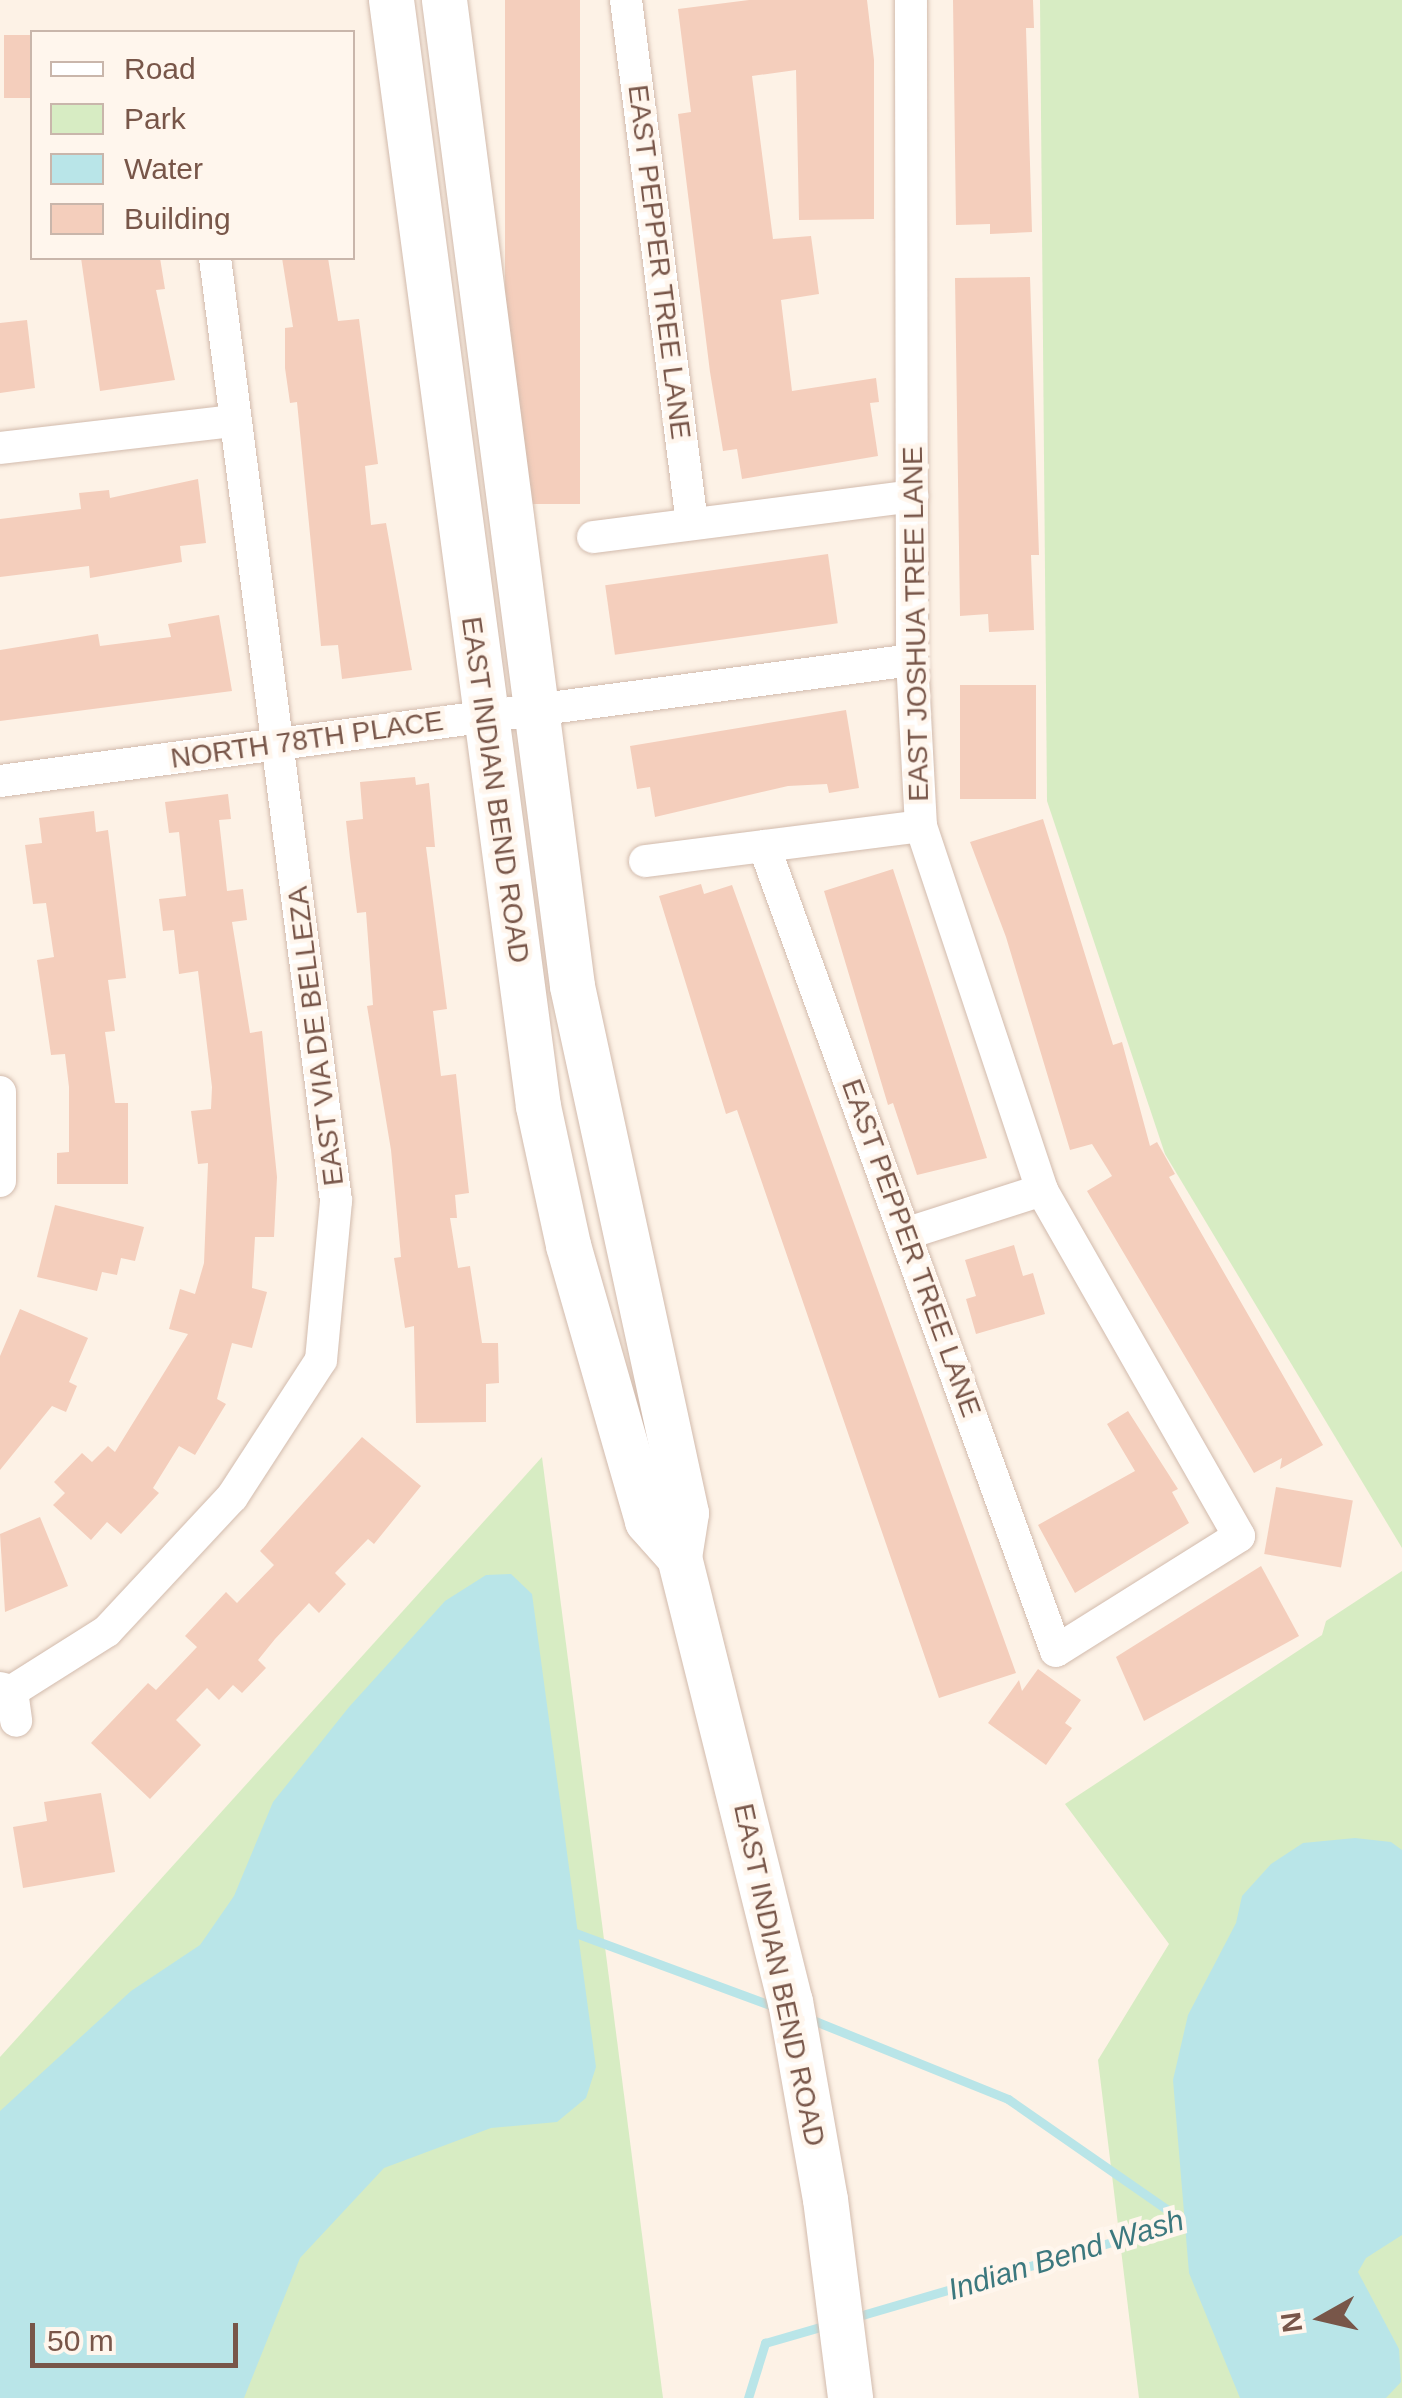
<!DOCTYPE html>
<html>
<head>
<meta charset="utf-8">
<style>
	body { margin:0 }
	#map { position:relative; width:1402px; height:2398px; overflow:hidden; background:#fdf2e6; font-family:Arial,sans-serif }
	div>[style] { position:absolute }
	.green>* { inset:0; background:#d7ecc3 }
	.water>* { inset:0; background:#b9e5e8 }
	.stream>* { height:9px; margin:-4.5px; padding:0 4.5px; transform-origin:4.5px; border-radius:4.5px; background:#b9e5e8 }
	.building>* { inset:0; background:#f4cebc; transform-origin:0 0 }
	.roads { filter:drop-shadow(0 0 2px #d2bbad) drop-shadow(0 0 2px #d2bbad) }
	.street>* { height:32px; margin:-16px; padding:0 16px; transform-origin:16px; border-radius:16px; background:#fff }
	.secondary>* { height:45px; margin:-22.5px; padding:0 22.5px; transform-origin:22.5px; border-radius:22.5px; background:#fff }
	span { translate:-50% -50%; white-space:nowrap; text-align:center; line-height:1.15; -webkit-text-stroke:9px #fff6ed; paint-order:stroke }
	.street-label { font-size:28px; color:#785649 }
	.water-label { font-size:30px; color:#3c787e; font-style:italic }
	.legend { position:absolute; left:30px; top:30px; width:325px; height:230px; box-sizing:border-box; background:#fff6ed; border:2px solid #c9b6ab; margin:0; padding:12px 18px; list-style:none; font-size:30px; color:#785649 }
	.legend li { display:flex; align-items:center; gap:20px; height:50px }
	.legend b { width:50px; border:2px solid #c9b6ab }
	.north { position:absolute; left:1272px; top:2268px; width:100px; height:100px; -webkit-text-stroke:8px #fff6ed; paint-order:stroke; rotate:262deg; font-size:28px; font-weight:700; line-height:40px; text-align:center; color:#785649 }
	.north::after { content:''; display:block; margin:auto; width:35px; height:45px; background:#785649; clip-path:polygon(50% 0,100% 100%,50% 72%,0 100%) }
	.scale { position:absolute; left:30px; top:2323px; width:208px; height:45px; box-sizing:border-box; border:5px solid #785649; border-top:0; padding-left:12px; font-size:30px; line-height:35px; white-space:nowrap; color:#785649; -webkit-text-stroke:8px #fff6ed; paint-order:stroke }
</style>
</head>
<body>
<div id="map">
	<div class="green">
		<i style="clip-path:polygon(1040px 0,1402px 0,1402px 1548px,1165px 1154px,1047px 801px)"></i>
		<i style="clip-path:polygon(542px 1457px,663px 2398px,0 2398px,0 2057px)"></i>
		<i style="clip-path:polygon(1402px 1571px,1402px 2398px,1139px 2398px,1098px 2060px,1169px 1944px,1065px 1804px,1322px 1635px,1326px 1621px)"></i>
	</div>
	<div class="water">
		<i style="clip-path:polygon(511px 1574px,532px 1594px,596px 2067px,586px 2098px,557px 2122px,491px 2128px,384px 2168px,300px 2258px,244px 2398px,0 2398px,0 2111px,131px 1991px,200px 1945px,234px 1896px,273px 1802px,349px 1707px,445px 1601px,486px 1575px)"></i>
		<i style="clip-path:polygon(1355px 1838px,1391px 1842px,1402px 1850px,1402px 2235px,1366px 2258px,1358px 2272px,1399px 2349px,1401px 2382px,1386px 2398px,1240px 2398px,1189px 2273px,1173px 2080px,1188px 2015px,1236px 1923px,1242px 1896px,1271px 1864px,1303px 1843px)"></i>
	</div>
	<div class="stream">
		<i style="left:570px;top:1931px;width:220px;rotate:20.3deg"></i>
		<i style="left:810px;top:2019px;width:214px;rotate:22deg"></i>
		<i style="left:1008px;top:2099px;width:216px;rotate:34.8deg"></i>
		<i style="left:852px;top:2318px;width:349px;rotate:-16.3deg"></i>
		<i style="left:748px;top:2398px;width:58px;rotate:-72.8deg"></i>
		<i style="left:765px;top:2343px;width:65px;rotate:-16.2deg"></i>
	</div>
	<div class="building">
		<i style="left:505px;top:0;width:75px;height:504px"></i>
		<i style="clip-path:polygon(749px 0,867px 0,874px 60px,874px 219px,799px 220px,796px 70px,752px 76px,773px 239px,811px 236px,819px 294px,781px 300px,792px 391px,876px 378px,879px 402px,870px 403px,878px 456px,742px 479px,737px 449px,723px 451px,710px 372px,678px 114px,691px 112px,678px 9px)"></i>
		<i style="clip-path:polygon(953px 0,1033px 0,1034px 28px,1026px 28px,1032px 232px,990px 234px,990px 224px,956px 225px)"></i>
		<i style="left:32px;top:35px;width:63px;height:28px;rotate:90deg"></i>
		<i style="clip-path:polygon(81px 258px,160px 258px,165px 289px,156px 290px,175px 380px,100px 391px)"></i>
		<i style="clip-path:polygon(282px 258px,328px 258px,338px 321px,359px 319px,378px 464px,365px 466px,371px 525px,386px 523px,412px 670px,342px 679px,338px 645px,321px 646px,297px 402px,290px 403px,285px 368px,285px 328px,293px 327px)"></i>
		<i style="clip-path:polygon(1030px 277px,1039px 555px,1031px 555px,1034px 630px,989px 632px,988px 614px,960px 616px,955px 278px)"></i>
		<i style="clip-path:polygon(27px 320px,35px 388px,0 393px,0 323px)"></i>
		<i style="clip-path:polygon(198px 479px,206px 543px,180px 546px,182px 562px,90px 578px,89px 566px,0 577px,0 519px,81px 509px,79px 493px,109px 490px,110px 498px)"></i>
		<i style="left:828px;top:554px;width:70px;height:225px;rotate:82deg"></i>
		<i style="clip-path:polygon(219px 615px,232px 691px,0 721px,0 650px,98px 634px,100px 646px,171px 637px,168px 624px)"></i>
		<i style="left:1036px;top:685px;width:114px;height:76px;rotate:90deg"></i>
		<i style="clip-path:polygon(846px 710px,859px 788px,829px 793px,827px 784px,788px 786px,655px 817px,650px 787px,637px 789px,630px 746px)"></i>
		<i style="clip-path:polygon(415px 777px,416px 785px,429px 783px,435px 847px,426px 847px,447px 1009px,433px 1011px,441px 1076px,456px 1074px,469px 1193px,455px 1195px,457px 1218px,450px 1218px,458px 1268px,470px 1266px,482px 1343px,498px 1343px,499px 1383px,486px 1384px,486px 1422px,416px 1423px,414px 1326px,405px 1328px,394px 1258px,401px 1257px,391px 1150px,367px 1006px,373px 1005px,366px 912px,357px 913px,350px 858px,346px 821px,363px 819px,360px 782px)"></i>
		<i style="clip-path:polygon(228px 794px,231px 819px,219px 820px,227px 891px,243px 889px,247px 920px,232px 922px,250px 1033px,262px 1031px,277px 1177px,274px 1237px,255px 1237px,252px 1288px,267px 1292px,252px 1348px,232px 1343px,217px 1399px,226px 1404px,195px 1455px,179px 1446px,153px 1488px,159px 1493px,121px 1534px,107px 1522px,91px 1540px,53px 1505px,65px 1493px,54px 1482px,82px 1453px,92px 1462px,108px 1446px,115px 1452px,188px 1334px,169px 1329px,180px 1289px,195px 1294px,204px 1263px,208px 1163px,198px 1164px,191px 1111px,211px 1109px,212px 1087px,198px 971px,179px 974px,174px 930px,163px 931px,159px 899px,186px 896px,179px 832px,169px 833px,165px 802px)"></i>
		<i style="clip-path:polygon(94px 811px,96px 832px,108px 830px,126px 978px,108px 980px,115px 1031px,105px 1032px,115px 1103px,128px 1103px,128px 1184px,57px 1184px,57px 1153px,69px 1152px,69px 1087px,65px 1054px,51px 1055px,37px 960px,54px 957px,46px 903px,33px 904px,25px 845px,42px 843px,39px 818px)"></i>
		<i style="clip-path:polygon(1043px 819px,1113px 1045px,1122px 1042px,1150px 1146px,1157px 1142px,1175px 1174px,1169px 1177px,1323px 1445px,1280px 1469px,1282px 1458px,1254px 1473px,1087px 1191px,1112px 1176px,1092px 1144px,1070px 1150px,1006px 937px,970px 842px)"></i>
		<i style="clip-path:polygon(893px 869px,987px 1158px,917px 1175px,893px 1103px,888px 1105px,824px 891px)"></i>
		<i style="clip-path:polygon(701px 884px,704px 894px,732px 885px,1016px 1673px,939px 1698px,737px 1110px,726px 1114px,659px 896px)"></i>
		<i style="clip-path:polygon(55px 1205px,144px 1227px,135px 1261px,121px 1258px,117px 1275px,102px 1272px,97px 1291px,37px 1277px)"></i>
		<i style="clip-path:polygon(1014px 1245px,1023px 1276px,1033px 1273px,1045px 1314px,976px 1334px,966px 1299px,976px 1296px,965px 1260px)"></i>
		<i style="clip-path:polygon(20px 1309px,88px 1338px,69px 1382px,77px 1386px,66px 1412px,52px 1406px,0 1470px,0 1356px)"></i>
		<i style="clip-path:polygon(1128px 1411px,1178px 1489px,1172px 1492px,1189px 1523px,1075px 1593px,1038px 1525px,1135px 1471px,1107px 1424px)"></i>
		<i style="clip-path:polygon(362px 1437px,421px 1486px,374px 1544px,368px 1539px,335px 1573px,346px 1584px,319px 1613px,309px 1603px,275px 1639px,258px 1660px,266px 1668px,242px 1693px,233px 1685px,219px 1700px,207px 1688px,176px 1720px,201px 1745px,150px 1799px,91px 1743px,148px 1683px,156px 1690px,197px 1647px,185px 1636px,226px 1592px,237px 1603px,274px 1565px,260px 1551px)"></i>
		<i style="left:1276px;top:1487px;width:78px;height:68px;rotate:10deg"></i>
		<i style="clip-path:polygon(40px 1517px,68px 1586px,5px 1612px,0 1534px)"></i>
		<i style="clip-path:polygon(1261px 1566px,1299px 1636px,1144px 1721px,1116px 1657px)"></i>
		<i style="clip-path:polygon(1038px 1669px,1081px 1700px,1065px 1723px,1072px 1728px,1046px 1765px,988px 1723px,1019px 1680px,1022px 1691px)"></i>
		<i style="clip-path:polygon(101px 1793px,115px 1872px,23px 1888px,13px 1827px,47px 1821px,44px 1802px)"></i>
	</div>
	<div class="roads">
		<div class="street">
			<i style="left:626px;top:0;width:528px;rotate:82.82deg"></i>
			<i style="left:0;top:448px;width:237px;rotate:-6.6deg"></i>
			<i style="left:593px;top:537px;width:322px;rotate:-7.3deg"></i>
			<i style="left:0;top:781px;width:920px;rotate:-7.56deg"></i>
			<i style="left:764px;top:846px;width:856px;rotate:70.06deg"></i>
			<i style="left:1056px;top:1651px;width:216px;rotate:-32.1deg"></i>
			<i style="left:1239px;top:1536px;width:398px;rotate:-119.7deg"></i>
			<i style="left:1042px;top:1190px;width:384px;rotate:-108.4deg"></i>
			<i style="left:921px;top:826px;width:166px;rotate:-93.1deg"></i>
			<i style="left:912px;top:660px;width:660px;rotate:-90.09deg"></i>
			<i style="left:645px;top:861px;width:278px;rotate:-7.2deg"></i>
			<i style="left:0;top:1092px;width:89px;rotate:90deg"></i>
			<i style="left:905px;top:1234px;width:144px;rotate:-17.8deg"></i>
			<i style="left:0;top:1688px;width:12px;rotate:14deg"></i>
			<i style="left:12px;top:1691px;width:112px;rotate:-32.3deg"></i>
			<i style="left:107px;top:1631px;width:183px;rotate:-47deg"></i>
			<i style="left:232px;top:1497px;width:163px;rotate:-57deg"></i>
			<i style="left:321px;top:1360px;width:160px;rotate:-84.6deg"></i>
			<i style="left:336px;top:1201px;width:951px;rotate:-97.31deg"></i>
			<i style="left:12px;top:1691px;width:30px;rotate:82deg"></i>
		</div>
		<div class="secondary">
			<i style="left:391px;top:0;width:1116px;rotate:82.43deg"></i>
			<i style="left:538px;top:1106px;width:142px;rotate:77.8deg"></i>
			<i style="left:568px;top:1245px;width:287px;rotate:74deg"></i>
			<i style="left:647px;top:1521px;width:48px;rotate:48.4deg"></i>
			<i style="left:444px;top:0;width:994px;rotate:82.6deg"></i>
			<i style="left:572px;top:986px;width:539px;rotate:77.79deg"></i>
			<i style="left:686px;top:1513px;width:45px;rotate:99deg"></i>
			<i style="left:679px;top:1557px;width:458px;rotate:76deg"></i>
			<i style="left:790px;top:2001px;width:201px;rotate:80deg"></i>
			<i style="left:825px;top:2199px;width:201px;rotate:82.8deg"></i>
		</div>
	</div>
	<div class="street-label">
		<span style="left:659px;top:262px;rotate:83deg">EAST PEPPER TREE LANE</span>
		<span style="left:916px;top:624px;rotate:-91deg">EAST JOSHUA TREE LANE</span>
		<span style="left:307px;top:740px;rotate:-8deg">NORTH 78TH PLACE</span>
		<span style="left:495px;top:790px;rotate:82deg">EAST INDIAN BEND ROAD</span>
		<span style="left:316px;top:1036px;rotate:-97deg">EAST VIA DE BELLEZA</span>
		<span style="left:911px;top:1248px;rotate:70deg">EAST PEPPER TREE LANE</span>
		<span style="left:779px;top:1975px;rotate:78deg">EAST INDIAN BEND ROAD</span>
	</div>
	<div class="water-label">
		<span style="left:1066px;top:2255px;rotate:-17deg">Indian Bend Wash</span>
	</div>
	<ul class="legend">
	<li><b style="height:12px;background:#fff"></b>Road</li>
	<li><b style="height:28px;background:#d7ecc3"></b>Park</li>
	<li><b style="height:28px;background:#b9e5e8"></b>Water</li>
	<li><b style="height:28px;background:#f4cebc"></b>Building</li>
	</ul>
	<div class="north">N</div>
	<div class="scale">50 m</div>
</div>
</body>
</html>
